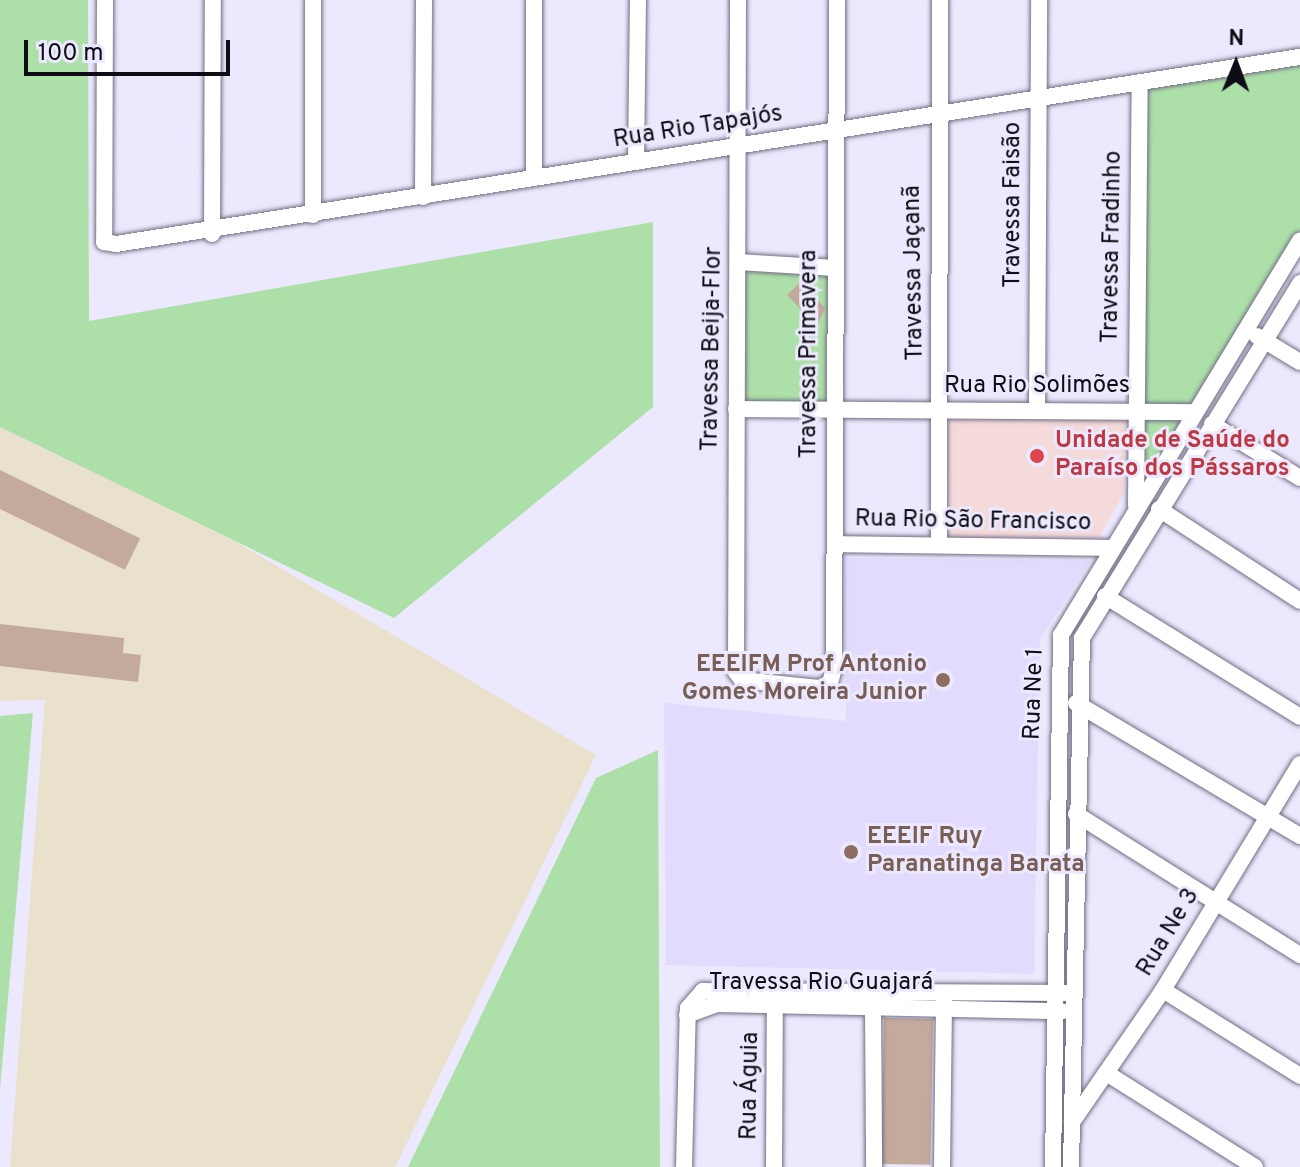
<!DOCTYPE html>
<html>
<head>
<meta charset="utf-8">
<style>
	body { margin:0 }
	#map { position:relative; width:1300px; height:1167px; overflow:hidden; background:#ece8fd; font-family:Overpass,sans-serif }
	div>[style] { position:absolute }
	.built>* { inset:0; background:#e3dbfd }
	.industrial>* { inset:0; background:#e9e1cb }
	.medical>* { inset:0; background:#f5dada }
	.green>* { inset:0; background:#ade0a9; transform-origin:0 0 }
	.building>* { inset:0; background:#c4aa9d; transform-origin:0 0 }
	.roads { filter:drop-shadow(0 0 2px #726d84) drop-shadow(0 0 2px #726d84) }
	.minor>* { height:16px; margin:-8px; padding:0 8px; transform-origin:8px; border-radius:8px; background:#fff }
	.dots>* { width:22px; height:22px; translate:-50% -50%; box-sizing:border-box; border:4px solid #ece8fd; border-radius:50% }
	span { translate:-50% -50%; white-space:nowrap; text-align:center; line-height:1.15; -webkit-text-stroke:6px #ece8fd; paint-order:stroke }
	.street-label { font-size:24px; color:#0e0c14 }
	.health-label { font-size:24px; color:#be3a42; font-weight:700 }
	.left { translate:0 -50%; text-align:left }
	.education-label { font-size:24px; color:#785e54; font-weight:700 }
	.right { translate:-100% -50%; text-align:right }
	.north { position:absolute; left:1196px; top:24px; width:80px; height:80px; -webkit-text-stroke:6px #ece8fd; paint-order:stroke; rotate:1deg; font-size:22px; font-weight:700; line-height:32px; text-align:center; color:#0e0c14 }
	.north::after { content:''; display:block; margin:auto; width:28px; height:36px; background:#0e0c14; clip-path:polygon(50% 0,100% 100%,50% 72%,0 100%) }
	.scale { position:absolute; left:24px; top:40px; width:206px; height:36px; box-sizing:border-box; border:4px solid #0e0c14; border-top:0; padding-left:10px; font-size:24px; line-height:28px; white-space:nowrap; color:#0e0c14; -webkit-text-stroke:6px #ece8fd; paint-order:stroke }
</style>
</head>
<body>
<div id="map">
	<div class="built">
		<i style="clip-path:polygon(844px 558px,1091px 561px,1040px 639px,1034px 974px,666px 965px,664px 703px,846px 721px)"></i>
	</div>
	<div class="industrial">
		<i style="clip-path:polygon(0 427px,231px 539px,596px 755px,395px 1167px,10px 1167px,45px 700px,0 701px)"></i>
	</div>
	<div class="medical">
		<i style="clip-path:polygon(1125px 418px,1124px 493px,1099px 537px,950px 538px,948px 419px)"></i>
	</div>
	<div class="green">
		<i style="clip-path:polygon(0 0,88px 0,89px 321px,653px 222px,653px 407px,394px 618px,0 427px)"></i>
		<i style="clip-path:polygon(1300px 64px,1300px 244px,1142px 488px,1143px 89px)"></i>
		<i style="left:740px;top:267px;width:99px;height:144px;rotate:5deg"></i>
		<i style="clip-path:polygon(33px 713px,0 1089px,0 716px)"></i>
		<i style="clip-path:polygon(658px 750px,660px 1167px,408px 1167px,596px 778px)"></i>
	</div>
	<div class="building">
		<i style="clip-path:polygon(800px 282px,825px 308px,817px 326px,787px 295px)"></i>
		<i style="left:0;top:470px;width:156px;height:35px;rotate:26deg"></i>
		<i style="clip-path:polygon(0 624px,124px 638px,123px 653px,141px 655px,138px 682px,0 666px)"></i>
		<i style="left:884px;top:1018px;width:49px;height:146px;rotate:1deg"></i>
	</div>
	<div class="roads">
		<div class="minor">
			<i style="left:105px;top:0;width:242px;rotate:90.2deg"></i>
			<i style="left:104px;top:242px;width:12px;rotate:9deg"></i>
			<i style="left:116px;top:244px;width:1199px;rotate:-8.98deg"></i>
			<i style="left:738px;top:0;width:672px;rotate:90.17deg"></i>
			<i style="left:736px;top:672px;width:10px;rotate:53deg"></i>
			<i style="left:742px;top:680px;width:77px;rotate:5.9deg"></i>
			<i style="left:819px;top:688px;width:12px;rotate:-24deg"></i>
			<i style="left:830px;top:683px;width:16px;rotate:-75deg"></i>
			<i style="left:834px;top:668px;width:668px;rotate:-89.74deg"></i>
			<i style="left:636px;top:162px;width:162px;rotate:-89.3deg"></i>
			<i style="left:534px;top:177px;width:177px;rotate:-90deg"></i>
			<i style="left:423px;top:197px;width:197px;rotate:-89.7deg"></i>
			<i style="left:313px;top:215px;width:215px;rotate:-90deg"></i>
			<i style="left:212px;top:234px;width:234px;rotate:-89.8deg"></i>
			<i style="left:738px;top:262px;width:97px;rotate:3.5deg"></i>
			<i style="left:1257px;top:336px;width:50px;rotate:31.2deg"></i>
			<i style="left:736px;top:409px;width:458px;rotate:0.4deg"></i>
			<i style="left:1037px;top:411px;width:411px;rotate:-89.7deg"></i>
			<i style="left:1212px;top:424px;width:103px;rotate:31.5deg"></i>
			<i style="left:1136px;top:505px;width:422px;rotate:-89.5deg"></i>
			<i style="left:1159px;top:509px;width:168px;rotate:33.1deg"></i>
			<i style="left:835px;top:544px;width:275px;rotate:0.8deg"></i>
			<i style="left:939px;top:545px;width:545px;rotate:-89.89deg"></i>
			<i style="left:1105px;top:596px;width:229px;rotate:31.8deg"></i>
			<i style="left:1076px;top:703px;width:261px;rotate:30.7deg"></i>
			<i style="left:1076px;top:814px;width:265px;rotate:32.2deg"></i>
			<i style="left:1163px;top:990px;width:162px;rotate:32.1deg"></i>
			<i style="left:873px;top:1006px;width:161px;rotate:89.6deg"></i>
			<i style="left:687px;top:1015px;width:32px;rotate:-20deg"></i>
			<i style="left:717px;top:1004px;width:345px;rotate:1.2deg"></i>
			<i style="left:1108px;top:1074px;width:174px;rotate:32.3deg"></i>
			<i style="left:1072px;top:1122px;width:160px;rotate:-55.4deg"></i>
			<i style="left:1163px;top:990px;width:264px;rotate:-58.8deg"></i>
			<i style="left:684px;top:1167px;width:159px;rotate:-88.6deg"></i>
			<i style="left:688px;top:1008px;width:23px;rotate:-49deg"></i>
			<i style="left:703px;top:991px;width:363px;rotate:0.3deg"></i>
			<i style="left:774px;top:1167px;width:170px;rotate:-89.7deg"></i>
			<i style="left:942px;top:1167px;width:166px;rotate:-89.3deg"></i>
			<i style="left:1053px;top:1167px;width:532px;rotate:-89.14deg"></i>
			<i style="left:1061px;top:635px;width:461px;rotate:-58.8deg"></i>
			<i style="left:1071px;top:1167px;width:529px;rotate:-88.81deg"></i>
			<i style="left:1082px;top:638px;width:417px;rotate:-58.4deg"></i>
		</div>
	</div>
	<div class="dots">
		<i style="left:1037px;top:456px;background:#e0444e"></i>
		<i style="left:943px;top:680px;background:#8d6e63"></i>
		<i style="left:851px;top:852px;background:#8d6e63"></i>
	</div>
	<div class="street-label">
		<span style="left:698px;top:128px;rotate:-9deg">Rua Rio Tapajós</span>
		<span style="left:1014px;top:205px;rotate:-90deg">Travessa Faisão</span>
		<span style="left:1113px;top:247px;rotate:-89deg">Travessa Fradinho</span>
		<span style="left:915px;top:273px;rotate:-91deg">Travessa Jaçanã</span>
		<span style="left:713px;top:349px;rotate:-89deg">Travessa Beija-Flor</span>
		<span style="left:810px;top:354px;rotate:-90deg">Travessa Primavera</span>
		<span style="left:1037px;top:387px">Rua Rio Solimões</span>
		<span style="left:973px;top:522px;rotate:1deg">Rua Rio São Francisco</span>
		<span style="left:1035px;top:694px;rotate:-88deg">Rua Ne 1</span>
		<span style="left:1169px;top:933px;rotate:-59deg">Rua Ne 3</span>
		<span style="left:821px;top:984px">Travessa Rio Guajará</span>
		<span style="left:751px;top:1086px;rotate:-89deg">Rua Águia</span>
	</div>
	<div class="health-label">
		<span class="left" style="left:1055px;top:456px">Unidade de Saúde do<br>Paraíso dos Pássaros</span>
	</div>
	<div class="education-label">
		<span class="right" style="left:927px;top:680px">EEEIFM Prof Antonio<br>Gomes Moreira Junior</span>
		<span class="left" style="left:867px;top:852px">EEEIF Ruy<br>Paranatinga Barata</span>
	</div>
	<div class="north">N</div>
	<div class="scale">100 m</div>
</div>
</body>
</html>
